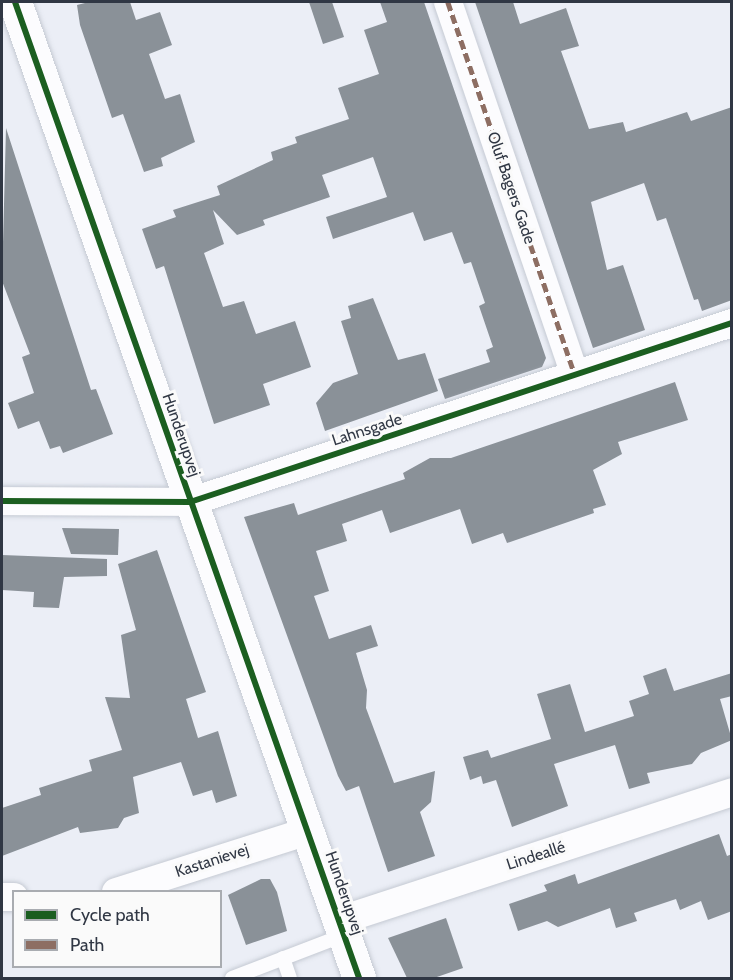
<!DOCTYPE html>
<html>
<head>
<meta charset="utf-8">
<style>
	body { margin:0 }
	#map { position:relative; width:733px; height:980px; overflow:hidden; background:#ebeef6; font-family:Cabin,sans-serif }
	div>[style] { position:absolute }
	.building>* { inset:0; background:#8a9198 }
	.roads { filter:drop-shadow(0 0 2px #c5cad3) drop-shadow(0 0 2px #c5cad3) }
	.lane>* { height:14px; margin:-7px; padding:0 7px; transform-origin:7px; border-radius:7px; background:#fcfcfe }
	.street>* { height:28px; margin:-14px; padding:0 14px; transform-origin:14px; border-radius:14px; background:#fcfcfe }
	.secondary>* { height:33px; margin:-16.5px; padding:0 16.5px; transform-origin:16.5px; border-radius:16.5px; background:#fcfcfe }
	.quiet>* { height:4.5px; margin-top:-2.25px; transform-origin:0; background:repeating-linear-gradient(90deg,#8d6e63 0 9px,transparent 0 13.5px) }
	.cycleway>* { height:6px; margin:-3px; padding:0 3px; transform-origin:3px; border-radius:3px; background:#1b5e20 }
	span { translate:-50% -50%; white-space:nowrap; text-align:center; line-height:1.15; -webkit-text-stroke:6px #fafafa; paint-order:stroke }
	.street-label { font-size:16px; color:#303744 }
	.frame { position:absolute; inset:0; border:3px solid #303744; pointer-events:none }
	.legend { position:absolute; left:12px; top:890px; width:210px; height:78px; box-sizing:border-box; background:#fafafa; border:2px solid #a9acb1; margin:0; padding:8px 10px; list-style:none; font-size:18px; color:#303744 }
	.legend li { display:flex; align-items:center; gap:12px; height:30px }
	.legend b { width:30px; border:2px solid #a9acb1 }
</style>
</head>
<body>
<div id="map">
	<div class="building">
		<i style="clip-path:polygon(89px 2px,130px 2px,136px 20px,160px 12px,172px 45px,149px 54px,165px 99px,180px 94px,195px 142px,161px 158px,163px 166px,144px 172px,123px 114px,112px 118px,80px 25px,77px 5px)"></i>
		<i style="clip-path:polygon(309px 2px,332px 2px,344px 37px,323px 44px)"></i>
		<i style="clip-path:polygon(380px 2px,424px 2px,546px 358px,542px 367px,445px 399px,438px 379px,490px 362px,486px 350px,493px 347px,479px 306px,485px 303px,471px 262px,464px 264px,452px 232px,424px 241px,413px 212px,333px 239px,326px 217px,387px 197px,373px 157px,322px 175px,330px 197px,263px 220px,265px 225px,237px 235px,213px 210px,224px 244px,204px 253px,223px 307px,244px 301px,256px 334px,295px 321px,311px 367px,263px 384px,270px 405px,214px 424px,164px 266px,156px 269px,142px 229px,176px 217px,173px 210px,220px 195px,217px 186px,273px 160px,271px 152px,297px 143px,295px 137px,349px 119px,338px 88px,379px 74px,364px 30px,387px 22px)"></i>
		<i style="clip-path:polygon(475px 2px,513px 2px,520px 24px,566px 8px,579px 46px,561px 51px,589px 129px,623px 122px,626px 132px,687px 112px,691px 121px,732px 107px,732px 300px,702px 311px,698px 299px,694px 300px,666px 218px,657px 221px,644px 183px,591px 202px,607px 270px,623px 265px,645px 330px,593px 348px)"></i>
		<i style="clip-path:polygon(6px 128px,91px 390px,96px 389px,113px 434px,63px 453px,60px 446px,50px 449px,39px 421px,18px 429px,8px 403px,34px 393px,22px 357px,30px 354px,2px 281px)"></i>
		<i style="clip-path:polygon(373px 298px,398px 360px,425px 353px,438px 391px,325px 431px,316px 403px,333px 383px,358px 374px,341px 321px,351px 318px,348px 306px)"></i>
		<i style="clip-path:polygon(675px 382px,688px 420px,618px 442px,622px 454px,593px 470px,606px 505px,593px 509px,594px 513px,507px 543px,503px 533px,472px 544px,460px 509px,390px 533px,382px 510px,342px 524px,347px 541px,316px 551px,329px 591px,314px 596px,329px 639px,371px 625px,378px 646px,356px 653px,367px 690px,366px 708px,394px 783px,435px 771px,431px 802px,420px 812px,435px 856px,388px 872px,359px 786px,346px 791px,338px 776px,244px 517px,294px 503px,298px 515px,405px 479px,403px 473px,430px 458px,451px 458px)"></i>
		<i style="clip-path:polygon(62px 528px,119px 529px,118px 555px,71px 554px)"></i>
		<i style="clip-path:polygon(157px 550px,206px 692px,186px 699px,198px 738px,218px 731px,237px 796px,216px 803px,212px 790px,193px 796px,181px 762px,133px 777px,139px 813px,124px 818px,118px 828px,80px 833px,78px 827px,2px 856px,2px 808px,41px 795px,39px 788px,92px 771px,89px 760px,122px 750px,105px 697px,130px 698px,121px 635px,136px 630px,118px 564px)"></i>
		<i style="clip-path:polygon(2px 555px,107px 559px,107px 576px,64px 577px,59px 608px,33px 607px,34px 592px,2px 590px)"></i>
		<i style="clip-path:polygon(666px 668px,674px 691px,732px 673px,732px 696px,720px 699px,732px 740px,701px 753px,692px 764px,647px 773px,650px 783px,629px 789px,615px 745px,554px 764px,568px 806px,512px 827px,496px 780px,483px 784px,481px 776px,470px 780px,463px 757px,488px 750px,491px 758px,551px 739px,537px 694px,570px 684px,585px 732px,634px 716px,629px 701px,649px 694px,643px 676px)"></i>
		<i style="clip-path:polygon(719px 834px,727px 856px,732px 854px,732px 911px,708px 920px,701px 901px,680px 910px,676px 899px,634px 913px,637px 921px,616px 928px,610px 908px,558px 927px,547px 921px,518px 931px,509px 904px,547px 891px,544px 885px,575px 874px,578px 884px)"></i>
		<i style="clip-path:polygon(261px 879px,270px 879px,277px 892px,287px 931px,246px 945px,228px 895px)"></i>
		<i style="clip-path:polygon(446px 918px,463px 968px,434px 978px,407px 978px,388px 938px)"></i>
	</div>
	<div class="roads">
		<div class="lane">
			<i style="left:283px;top:958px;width:21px;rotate:71deg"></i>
			<i style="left:232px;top:978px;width:120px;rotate:-21deg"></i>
		</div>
		<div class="street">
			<i style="left:448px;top:2px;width:394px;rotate:71.2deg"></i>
			<i style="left:2px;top:501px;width:188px;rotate:0.3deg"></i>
			<i style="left:190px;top:502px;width:571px;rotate:-18.28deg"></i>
			<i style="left:116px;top:892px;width:201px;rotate:-17.6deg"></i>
			<i style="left:2px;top:897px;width:12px"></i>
			<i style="left:341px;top:920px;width:411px;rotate:-18.1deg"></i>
		</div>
		<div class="secondary">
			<i style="left:15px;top:2px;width:1035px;rotate:70.58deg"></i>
		</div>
	</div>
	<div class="quiet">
		<i style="left:448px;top:2px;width:394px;rotate:71.2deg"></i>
	</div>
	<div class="cycleway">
		<i style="left:15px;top:2px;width:1035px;rotate:70.58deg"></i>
		<i style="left:2px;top:501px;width:188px;rotate:0.3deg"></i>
		<i style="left:190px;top:502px;width:571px;rotate:-18.28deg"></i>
	</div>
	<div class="street-label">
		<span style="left:511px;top:188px;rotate:71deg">Oluf Bagers Gade</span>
		<span style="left:367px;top:430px;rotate:-18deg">Lahnsgade</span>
		<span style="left:181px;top:435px;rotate:71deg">Hunderupvej</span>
		<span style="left:536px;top:856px;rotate:-18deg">Lindeallé</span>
		<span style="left:212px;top:861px;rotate:-18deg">Kastanievej</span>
		<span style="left:344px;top:893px;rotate:71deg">Hunderupvej</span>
	</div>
	<div class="frame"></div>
	<ul class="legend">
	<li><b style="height:8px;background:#1b5e20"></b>Cycle path</li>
	<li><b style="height:8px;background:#8d6e63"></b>Path</li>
	</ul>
</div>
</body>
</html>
